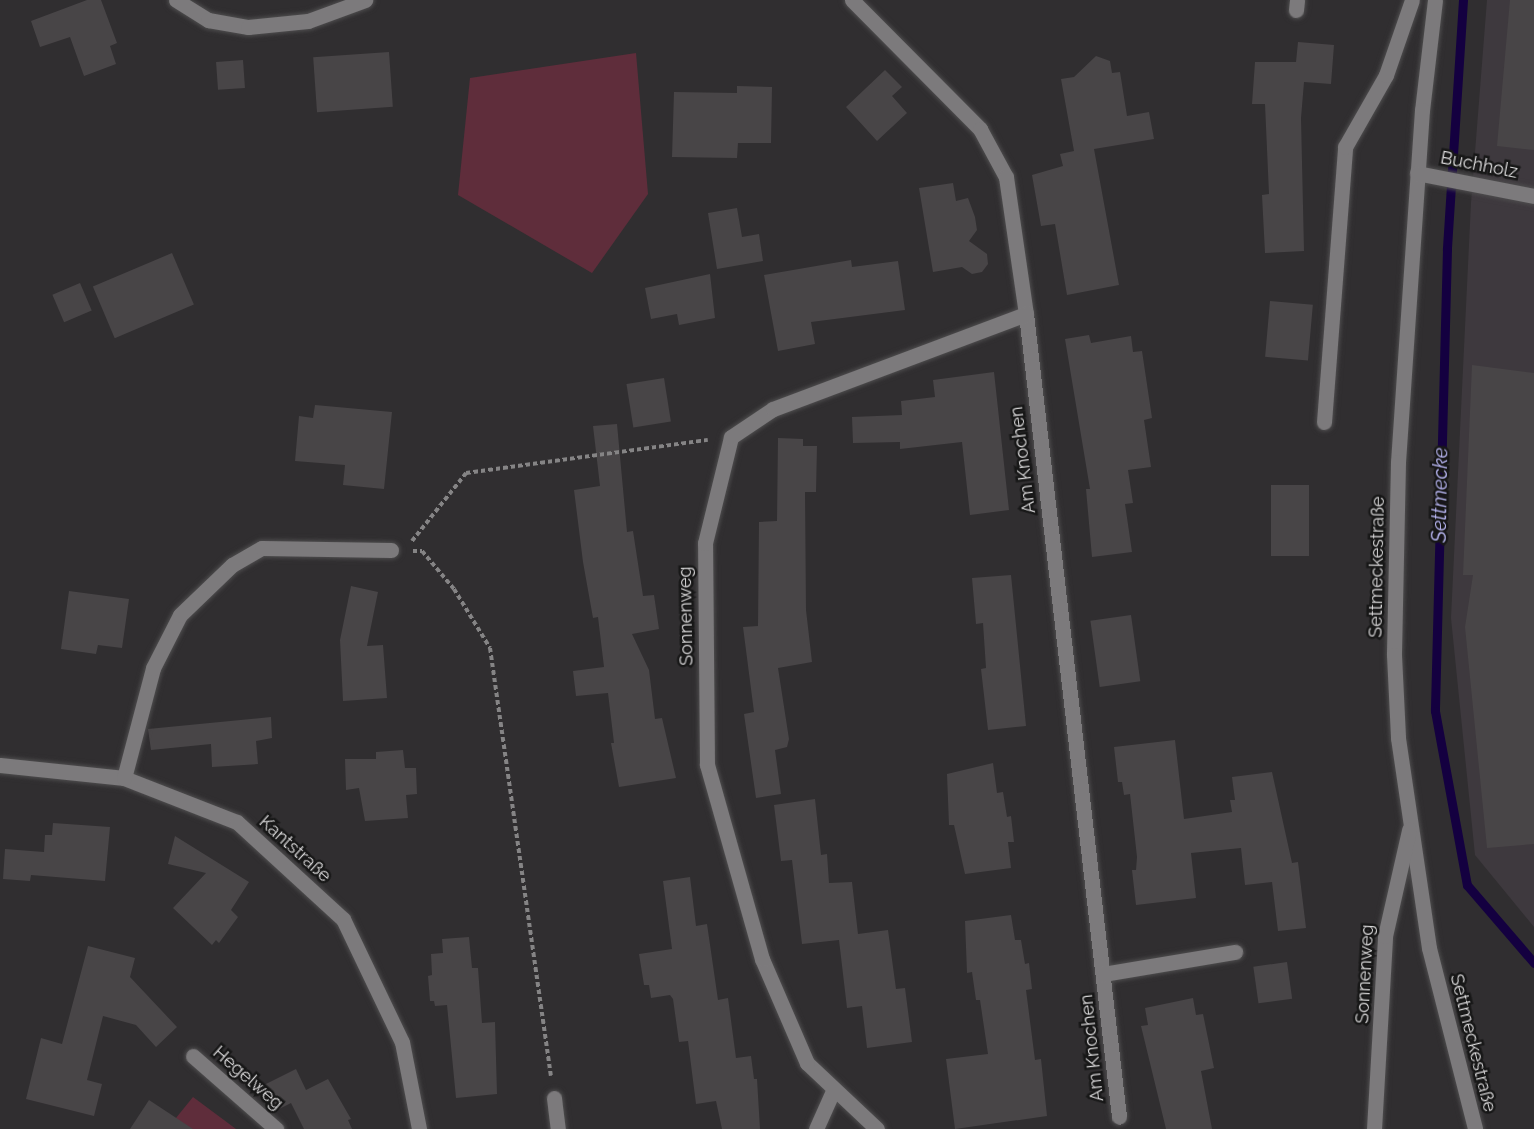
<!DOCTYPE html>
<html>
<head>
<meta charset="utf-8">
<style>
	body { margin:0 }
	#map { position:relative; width:1534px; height:1129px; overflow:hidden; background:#302e30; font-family:Raleway,sans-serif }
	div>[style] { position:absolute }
	.built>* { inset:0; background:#3e393e }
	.green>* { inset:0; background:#5f2d3b }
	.stream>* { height:9px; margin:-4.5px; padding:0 4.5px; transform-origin:4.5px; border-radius:4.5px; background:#140040 }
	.building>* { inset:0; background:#484547; transform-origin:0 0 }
	.path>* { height:4px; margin-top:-2px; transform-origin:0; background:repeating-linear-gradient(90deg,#858485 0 4.5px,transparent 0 7.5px) }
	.roads { filter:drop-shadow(0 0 2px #4e4d4e) drop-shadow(0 0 2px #4e4d4e) }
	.minor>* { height:15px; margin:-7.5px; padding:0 7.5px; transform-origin:7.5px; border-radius:7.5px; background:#7c7a7c }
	span { translate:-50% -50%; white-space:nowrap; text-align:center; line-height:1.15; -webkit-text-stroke:5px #171717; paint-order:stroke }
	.street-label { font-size:18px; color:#dad9da }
	.water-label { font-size:20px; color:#bbb9f6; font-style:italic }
</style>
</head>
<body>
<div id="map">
	<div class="built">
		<i style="clip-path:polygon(1487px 0,1534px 0,1534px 927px,1475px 855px,1451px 618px,1471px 203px)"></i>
	</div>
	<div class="green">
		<i style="clip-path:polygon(636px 53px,648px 194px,592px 273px,458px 195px,470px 78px)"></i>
		<i style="clip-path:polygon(193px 1097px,236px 1129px,167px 1129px)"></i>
	</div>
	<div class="stream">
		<i style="left:1463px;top:0;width:250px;rotate:93.7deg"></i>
		<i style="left:1447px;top:249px;width:462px;rotate:91.5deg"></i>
		<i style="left:1435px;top:711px;width:177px;rotate:79.6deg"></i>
		<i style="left:1467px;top:885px;width:103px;rotate:49.3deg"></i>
	</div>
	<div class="building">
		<i style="clip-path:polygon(87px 0,101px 0,117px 43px,110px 46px,116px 64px,84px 76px,70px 37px,40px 47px,31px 21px)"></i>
		<i style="clip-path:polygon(1510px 0,1534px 0,1534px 150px,1497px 146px)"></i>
		<i style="clip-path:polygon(1298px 42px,1334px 45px,1331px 84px,1304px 82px,1301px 118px,1304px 251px,1265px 253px,1262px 195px,1269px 194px,1265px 104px,1252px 104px,1255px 62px,1296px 62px)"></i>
		<i style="left:389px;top:52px;width:55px;height:76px;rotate:86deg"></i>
		<i style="clip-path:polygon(1096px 56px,1110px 61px,1112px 73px,1120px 72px,1127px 116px,1149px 112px,1154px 139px,1094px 149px,1119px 285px,1067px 295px,1055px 224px,1041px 226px,1032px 175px,1063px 166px,1060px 154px,1074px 151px,1061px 79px,1074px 77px)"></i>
		<i style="left:243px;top:60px;width:28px;height:27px;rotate:86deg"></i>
		<i style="clip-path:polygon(885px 70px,902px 87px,892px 96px,907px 113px,877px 141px,846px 107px)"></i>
		<i style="clip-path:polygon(737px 86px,772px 87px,771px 143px,738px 143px,737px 158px,672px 157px,674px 92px,737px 93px)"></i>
		<i style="clip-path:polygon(953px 183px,956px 201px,968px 198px,975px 217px,977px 230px,969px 241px,987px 254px,988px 264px,982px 272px,972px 274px,962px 267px,933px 272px,919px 188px)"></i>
		<i style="clip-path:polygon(737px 208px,742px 237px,759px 234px,763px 261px,717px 269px,708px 213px)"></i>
		<i style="left:172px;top:253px;width:56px;height:86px;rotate:67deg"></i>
		<i style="clip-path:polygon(851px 260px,852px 267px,898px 261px,905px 310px,811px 322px,815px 344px,778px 351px,764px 275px)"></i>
		<i style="clip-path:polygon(710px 274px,715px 318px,679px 325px,677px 314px,651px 319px,645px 288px)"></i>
		<i style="left:80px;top:283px;width:30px;height:30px;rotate:67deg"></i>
		<i style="left:1270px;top:301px;width:43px;height:56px;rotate:5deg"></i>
		<i style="clip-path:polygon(1089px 335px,1091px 343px,1131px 336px,1133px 352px,1142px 351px,1152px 418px,1144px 420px,1151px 467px,1128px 470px,1133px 503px,1125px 504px,1132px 552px,1092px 557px,1086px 489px,1090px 489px,1065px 339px)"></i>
		<i style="clip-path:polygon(1472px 365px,1534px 373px,1534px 844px,1487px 848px,1465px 627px,1473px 575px,1463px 575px)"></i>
		<i style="clip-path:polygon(994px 372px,1009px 510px,970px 515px,962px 442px,900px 449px,900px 442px,853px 443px,852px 417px,902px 415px,901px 401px,935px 397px,933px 380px)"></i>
		<i style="left:664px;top:378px;width:44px;height:38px;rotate:81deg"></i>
		<i style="clip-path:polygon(315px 405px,392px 412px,384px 489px,343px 485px,345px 465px,295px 461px,299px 416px,313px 418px)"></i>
		<i style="clip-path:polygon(617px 424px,627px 532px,633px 531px,643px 596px,654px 595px,659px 629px,632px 634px,649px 670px,655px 719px,662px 718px,676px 778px,619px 787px,611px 743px,614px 743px,608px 693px,576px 696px,573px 671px,604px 667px,598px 617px,593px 618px,583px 562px,574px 490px,600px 486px,593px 426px)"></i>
		<i style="clip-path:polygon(778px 438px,803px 439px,803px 446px,817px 446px,816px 492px,805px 492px,806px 610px,812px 662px,778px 668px,789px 739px,787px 747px,775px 750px,781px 794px,756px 798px,744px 714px,754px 712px,743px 627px,758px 626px,759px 522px,777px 521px)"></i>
		<i style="left:1271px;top:485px;width:38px;height:71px"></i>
		<i style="clip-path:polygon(1011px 575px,1026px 726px,988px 730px,981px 669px,986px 668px,983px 623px,976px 624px,972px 578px)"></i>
		<i style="clip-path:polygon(351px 586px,378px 592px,367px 646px,383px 645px,387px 698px,343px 701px,340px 640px)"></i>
		<i style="clip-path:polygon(69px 591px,129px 599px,122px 648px,98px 645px,96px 654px,61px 649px)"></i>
		<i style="left:1131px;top:615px;width:67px;height:41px;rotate:82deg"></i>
		<i style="clip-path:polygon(271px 717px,272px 738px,256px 741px,258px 764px,212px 767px,211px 744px,151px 750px,148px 729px)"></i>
		<i style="clip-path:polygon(1175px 740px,1184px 819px,1232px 812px,1230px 800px,1235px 800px,1232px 777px,1272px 772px,1292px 863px,1298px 862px,1306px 928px,1278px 931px,1272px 882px,1245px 885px,1241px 848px,1191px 853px,1196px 898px,1136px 905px,1132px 870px,1136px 870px,1137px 857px,1130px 794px,1124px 795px,1122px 782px,1118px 782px,1114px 747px)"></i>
		<i style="clip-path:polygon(403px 750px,405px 768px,416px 768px,417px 794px,406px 795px,408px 818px,365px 821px,359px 788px,346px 790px,345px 759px,376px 759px,376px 752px)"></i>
		<i style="clip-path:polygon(993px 763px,997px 793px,1003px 792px,1007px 817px,1011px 816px,1014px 842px,1008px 842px,1011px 868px,965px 874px,954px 825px,949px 825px,947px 774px)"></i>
		<i style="clip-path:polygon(815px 799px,821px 855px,827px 854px,829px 883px,852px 882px,858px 934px,888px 930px,896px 989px,905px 988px,912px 1042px,867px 1048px,862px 1006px,847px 1008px,839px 940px,802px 944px,792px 860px,781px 861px,774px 805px)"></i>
		<i style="clip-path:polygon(53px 823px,110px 827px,105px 881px,31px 875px,30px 881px,3px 879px,5px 849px,44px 852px,45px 835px,52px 835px)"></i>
		<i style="clip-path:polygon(175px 836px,249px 882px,231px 910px,238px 917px,219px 943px,216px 940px,212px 945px,173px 908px,206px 873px,168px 864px)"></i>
		<i style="clip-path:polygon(690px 877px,696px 926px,707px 924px,718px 1000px,728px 998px,736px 1058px,751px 1056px,754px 1079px,757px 1079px,760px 1129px,722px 1129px,716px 1101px,696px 1104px,688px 1041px,679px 1042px,673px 999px,670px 995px,651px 998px,649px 985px,644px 985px,639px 954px,672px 949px,663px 881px)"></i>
		<i style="clip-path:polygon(1011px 915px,1015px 940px,1021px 940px,1025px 964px,1029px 963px,1032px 989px,1026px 990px,1035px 1060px,1041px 1059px,1047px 1116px,955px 1129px,946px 1059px,988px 1054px,980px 1000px,976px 1000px,972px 972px,967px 973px,965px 921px)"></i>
		<i style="clip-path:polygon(469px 937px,472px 968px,478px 968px,482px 1023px,495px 1022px,497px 1094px,456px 1098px,447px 1005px,435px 1006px,434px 1001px,430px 1001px,428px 976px,432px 975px,431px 954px,443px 953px,442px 939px)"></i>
		<i style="clip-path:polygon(88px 946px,135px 958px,130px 977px,177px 1027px,156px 1047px,136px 1025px,103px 1016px,87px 1080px,102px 1084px,94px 1116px,26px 1099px,41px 1038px,62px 1044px)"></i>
		<i style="left:1287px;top:962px;width:37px;height:34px;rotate:82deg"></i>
		<i style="clip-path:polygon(1193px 998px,1196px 1015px,1203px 1014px,1214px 1068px,1201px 1071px,1212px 1129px,1166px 1129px,1141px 1026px,1148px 1025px,1145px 1008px)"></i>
		<i style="clip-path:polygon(296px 1069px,306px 1090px,328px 1079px,351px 1119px,348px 1120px,352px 1129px,304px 1129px,291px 1103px,277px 1110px,264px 1085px)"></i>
		<i style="clip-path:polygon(149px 1100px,193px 1129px,130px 1129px)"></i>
	</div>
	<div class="path">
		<i style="left:412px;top:541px;width:87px;rotate:-51.5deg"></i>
		<i style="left:466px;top:473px;width:244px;rotate:-7.8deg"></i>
		<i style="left:413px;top:551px;width:9px"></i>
		<i style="left:422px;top:551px;width:50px;rotate:49.9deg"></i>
		<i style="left:454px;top:589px;width:69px;rotate:58.6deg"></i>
		<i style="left:490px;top:648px;width:432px;rotate:81.9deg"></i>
	</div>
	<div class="roads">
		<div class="minor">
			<i style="left:176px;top:0;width:38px;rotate:32deg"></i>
			<i style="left:208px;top:20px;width:41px;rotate:9.9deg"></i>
			<i style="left:248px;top:27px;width:60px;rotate:-5.7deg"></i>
			<i style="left:308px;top:21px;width:61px;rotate:-20.2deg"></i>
			<i style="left:852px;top:0;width:182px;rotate:45.2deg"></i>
			<i style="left:980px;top:129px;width:55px;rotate:61.6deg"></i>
			<i style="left:1006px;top:177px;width:138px;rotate:81.7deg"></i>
			<i style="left:1026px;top:314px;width:808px;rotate:83.39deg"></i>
			<i style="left:1435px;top:0;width:111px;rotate:96.7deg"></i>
			<i style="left:1422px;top:110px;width:353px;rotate:93.9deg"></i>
			<i style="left:1398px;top:462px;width:193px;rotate:91.2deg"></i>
			<i style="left:1394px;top:655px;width:83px;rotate:87.2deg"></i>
			<i style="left:1398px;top:738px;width:212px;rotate:81.6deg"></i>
			<i style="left:1429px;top:948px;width:187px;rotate:75.7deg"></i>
			<i style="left:1296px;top:10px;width:10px;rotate:-84deg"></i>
			<i style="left:1417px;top:173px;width:119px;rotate:11.1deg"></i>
			<i style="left:1324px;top:422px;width:276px;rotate:-85.6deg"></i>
			<i style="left:1345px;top:147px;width:83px;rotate:-60.3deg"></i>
			<i style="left:1386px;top:75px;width:79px;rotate:-70.9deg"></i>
			<i style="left:0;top:765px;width:125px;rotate:6deg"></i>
			<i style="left:124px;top:778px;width:121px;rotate:21.3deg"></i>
			<i style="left:237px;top:822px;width:144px;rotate:42.5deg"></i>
			<i style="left:343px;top:919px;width:136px;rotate:64.4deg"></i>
			<i style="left:402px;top:1042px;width:89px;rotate:78.9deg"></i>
			<i style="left:124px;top:778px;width:114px;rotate:-75.2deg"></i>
			<i style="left:153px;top:668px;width:59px;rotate:-63deg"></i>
			<i style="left:180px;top:615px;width:72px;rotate:-43.9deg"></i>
			<i style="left:232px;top:565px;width:34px;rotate:-30deg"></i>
			<i style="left:262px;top:548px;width:129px;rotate:0.9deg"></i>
			<i style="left:1103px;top:974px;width:134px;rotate:-9.5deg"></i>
			<i style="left:193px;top:1056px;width:111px;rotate:41.3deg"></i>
			<i style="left:554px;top:1098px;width:31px;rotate:83deg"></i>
			<i style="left:816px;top:1129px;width:42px;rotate:-65.9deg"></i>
			<i style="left:877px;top:1129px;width:96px;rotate:-136.7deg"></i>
			<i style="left:807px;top:1063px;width:113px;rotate:-113.4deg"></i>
			<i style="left:762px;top:959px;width:202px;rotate:-105.8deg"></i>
			<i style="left:707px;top:765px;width:222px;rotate:-90.5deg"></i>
			<i style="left:705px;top:543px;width:109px;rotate:-76.2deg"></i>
			<i style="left:731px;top:437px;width:50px;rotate:-33.7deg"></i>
			<i style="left:773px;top:409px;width:270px;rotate:-20.6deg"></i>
			<i style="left:1374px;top:1129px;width:193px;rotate:-86.7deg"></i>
			<i style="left:1385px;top:936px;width:109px;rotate:-77.2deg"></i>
		</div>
	</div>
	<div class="street-label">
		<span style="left:1479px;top:165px;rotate:11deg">Buchholz</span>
		<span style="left:1023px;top:460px;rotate:-97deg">Am Knochen</span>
		<span style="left:1377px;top:567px;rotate:-89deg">Settmeckestraße</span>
		<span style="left:686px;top:616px;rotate:-91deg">Sonnenweg</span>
		<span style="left:295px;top:849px;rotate:42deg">Kantstraße</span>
		<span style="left:1365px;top:974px;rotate:-87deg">Sonnenweg</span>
		<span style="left:1473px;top:1043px;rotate:76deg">Settmeckestraße</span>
		<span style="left:1092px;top:1048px;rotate:-96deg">Am Knochen</span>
		<span style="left:248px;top:1078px;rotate:41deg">Hegelweg</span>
	</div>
	<div class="water-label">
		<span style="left:1440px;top:495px;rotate:-89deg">Settmecke</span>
	</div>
</div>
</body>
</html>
